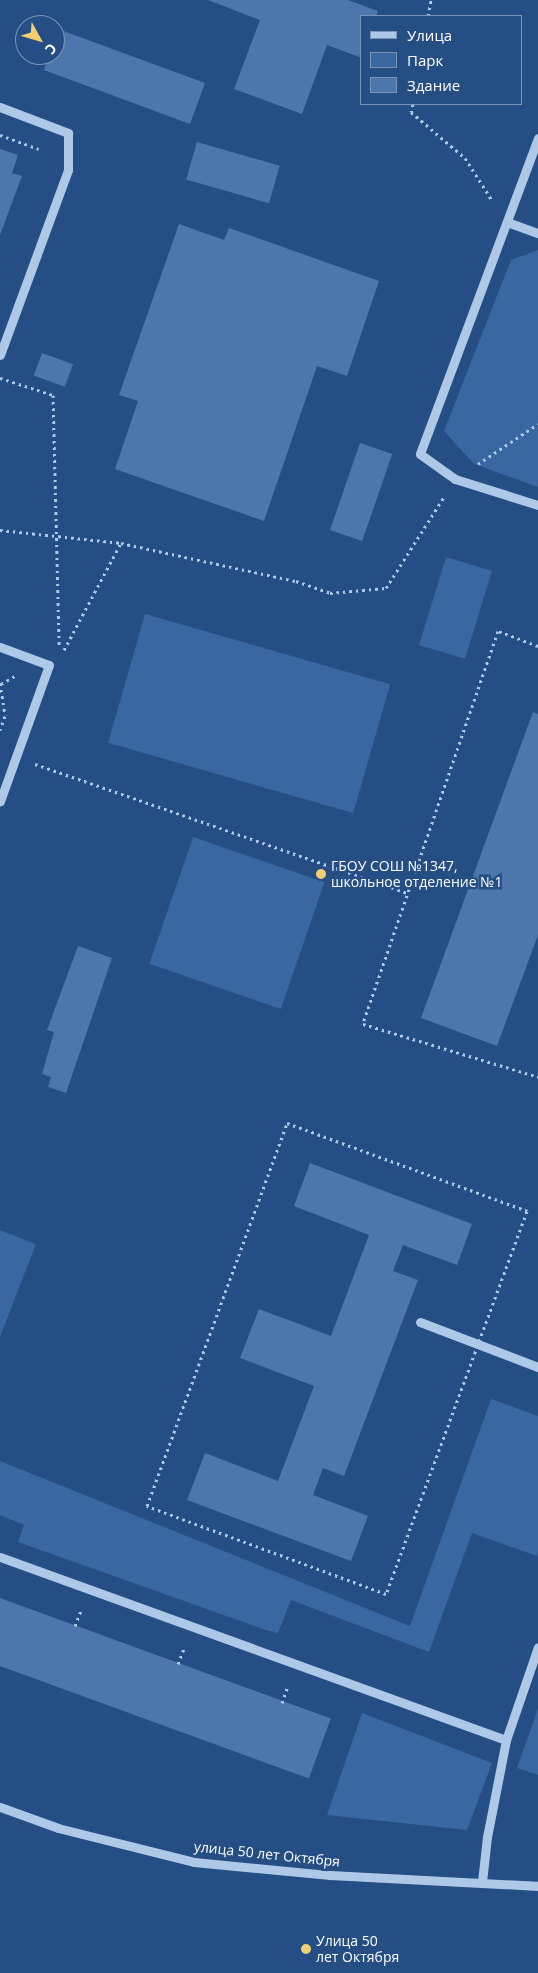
<!DOCTYPE html>
<html>
<head>
<meta charset="utf-8">
<style>
	body { margin:0 }
	#map { position:relative; width:538px; height:1973px; overflow:hidden; background:#254e84; font-family:"Open Sans",sans-serif }
	div>[style] { position:absolute }
	.green>* { inset:0; background:#3967a1; transform-origin:0 0 }
	.building>* { inset:0; background:#4d77ac; transform-origin:0 0 }
	.path>* { height:3px; margin-top:-1.5px; transform-origin:0; background:repeating-linear-gradient(90deg,#aec8e8 0 2.5px,transparent 0 6.5px) }
	.minor>* { height:9px; margin:-4.5px; padding:0 4.5px; transform-origin:4.5px; border-radius:4.5px; background:#aec8e8 }
	.dots>* { width:14px; height:14px; translate:-50% -50%; box-sizing:border-box; border:2px solid #254e84; border-radius:50% }
	span { translate:-50% -50%; white-space:nowrap; text-align:center; line-height:1.15; -webkit-text-stroke:5px #254e84; paint-order:stroke }
	.poi-label { font-size:14px; color:#fff }
	.left { translate:0 -50%; text-align:left }
	.street-label { font-size:14px; color:#fff }
	.legend { position:absolute; left:360px; top:15px; width:162px; height:90px; box-sizing:border-box; background:#254e84; border:1px solid #7c95b5; margin:0; padding:6px 9px; list-style:none; font-size:15px; color:#fff }
	.legend li { display:flex; align-items:center; gap:10px; height:25px }
	.legend b { width:25px; border:1px solid #7c95b5 }
	.north { position:absolute; left:15px; top:15px; width:50px; height:50px; box-sizing:border-box; background:#254e84; border:1px solid #7c95b5; border-radius:50%; rotate:129deg; font-size:14px; font-weight:700; line-height:20px; text-align:center; color:#fff }
	.north::after { content:''; display:block; margin:auto; width:18px; height:22px; background:#f2ce72; clip-path:polygon(50% 0,100% 100%,50% 72%,0 100%) }
</style>
</head>
<body>
<div id="map">
	<div class="green">
		<i style="clip-path:polygon(538px 250px,538px 487px,474px 464px,444px 431px,511px 260px)"></i>
		<i style="left:446px;top:557px;width:48px;height:92px;rotate:17deg"></i>
		<i style="left:145px;top:614px;width:255px;height:134px;rotate:16deg"></i>
		<i style="left:193px;top:837px;width:139px;height:134px;rotate:19deg"></i>
		<i style="clip-path:polygon(0 1230px,36px 1244px,0 1337px)"></i>
		<i style="clip-path:polygon(491px 1399px,538px 1416px,538px 1552px,537px 1556px,472px 1533px,429px 1652px,291px 1600px,278px 1633px,266px 1630px,18px 1542px,24px 1525px,0 1515px,0 1461px,410px 1626px)"></i>
		<i style="clip-path:polygon(538px 1709px,538px 1775px,517px 1768px)"></i>
		<i style="clip-path:polygon(362px 1713px,492px 1763px,467px 1830px,327px 1815px)"></i>
	</div>
	<div class="building">
		<i style="clip-path:polygon(208px 0,348px 0,378px 11px,376px 16px,362px 16px,362px 58px,327px 45px,302px 114px,234px 89px,260px 20px)"></i>
		<i style="clip-path:polygon(58px 29px,205px 83px,190px 124px,44px 70px,49px 55px,55px 55px)"></i>
		<i style="left:197px;top:142px;width:86px;height:39px;rotate:16deg"></i>
		<i style="clip-path:polygon(0 149px,18px 155px,12px 173px,22px 176px,0 235px)"></i>
		<i style="clip-path:polygon(179px 224px,224px 240px,229px 228px,379px 281px,347px 376px,317px 366px,264px 521px,115px 469px,138px 401px,119px 395px)"></i>
		<i style="left:42px;top:353px;width:33px;height:24px;rotate:20deg"></i>
		<i style="left:360px;top:443px;width:34px;height:92px;rotate:19deg"></i>
		<i style="clip-path:polygon(533px 712px,538px 714px,538px 935px,497px 1046px,421px 1018px)"></i>
		<i style="clip-path:polygon(78px 946px,112px 958px,66px 1093px,48px 1087px,51px 1077px,42px 1074px,54px 1032px,47px 1030px)"></i>
		<i style="clip-path:polygon(310px 1163px,472px 1224px,457px 1265px,403px 1245px,393px 1271px,418px 1280px,344px 1476px,323px 1468px,313px 1495px,368px 1516px,351px 1561px,187px 1500px,205px 1453px,278px 1481px,314px 1386px,240px 1358px,259px 1309px,331px 1336px,369px 1235px,294px 1206px)"></i>
		<i style="left:0;top:1598px;width:352px;height:64px;rotate:20deg"></i>
	</div>
	<div class="path">
		<i style="left:428px;top:16px;width:16px;rotate:-79deg"></i>
		<i style="left:413px;top:104px;width:8px;rotate:104deg"></i>
		<i style="left:411px;top:112px;width:71px;rotate:40.4deg"></i>
		<i style="left:465px;top:158px;width:50px;rotate:57.3deg"></i>
		<i style="left:0;top:135px;width:41px;rotate:19.7deg"></i>
		<i style="left:0;top:378px;width:56px;rotate:17.8deg"></i>
		<i style="left:53px;top:395px;width:252px;rotate:88.6deg"></i>
		<i style="left:478px;top:464px;width:72px;rotate:-33.7deg"></i>
		<i style="left:0;top:530px;width:122px;rotate:6.1deg"></i>
		<i style="left:121px;top:543px;width:179px;rotate:12.3deg"></i>
		<i style="left:296px;top:581px;width:36px;rotate:19deg"></i>
		<i style="left:330px;top:593px;width:56px;rotate:-5.1deg"></i>
		<i style="left:386px;top:588px;width:108px;rotate:-57.5deg"></i>
		<i style="left:538px;top:646px;width:43px;rotate:-159.4deg"></i>
		<i style="left:498px;top:631px;width:416px;rotate:109deg"></i>
		<i style="left:363px;top:1024px;width:183px;rotate:16.8deg"></i>
		<i style="left:64px;top:650px;width:121px;rotate:-62deg"></i>
		<i style="left:0;top:683px;width:33px;rotate:81deg"></i>
		<i style="left:5px;top:716px;width:15px;rotate:110deg"></i>
		<i style="left:1px;top:684px;width:16px;rotate:-30deg"></i>
		<i style="left:35px;top:764px;width:395px;rotate:19.1deg"></i>
		<i style="left:287px;top:1123px;width:256px;rotate:20.1deg"></i>
		<i style="left:527px;top:1211px;width:408px;rotate:110.2deg"></i>
		<i style="left:386px;top:1594px;width:255px;rotate:-159.8deg"></i>
		<i style="left:147px;top:1506px;width:408px;rotate:-69.9deg"></i>
		<i style="left:75px;top:1626px;width:17px;rotate:-69deg"></i>
		<i style="left:178px;top:1664px;width:17px;rotate:-69deg"></i>
		<i style="left:282px;top:1703px;width:18px;rotate:-71deg"></i>
	</div>
	<div class="minor">
		<i style="left:0;top:107px;width:73px;rotate:20.9deg"></i>
		<i style="left:68px;top:133px;width:37px;rotate:90deg"></i>
		<i style="left:68px;top:170px;width:197px;rotate:110.2deg"></i>
		<i style="left:538px;top:138px;width:337px;rotate:110.5deg"></i>
		<i style="left:420px;top:454px;width:43px;rotate:35.5deg"></i>
		<i style="left:455px;top:479px;width:87px;rotate:17.4deg"></i>
		<i style="left:507px;top:222px;width:33px;rotate:20deg"></i>
		<i style="left:0;top:647px;width:52px;rotate:20.2deg"></i>
		<i style="left:49px;top:665px;width:145px;rotate:109.8deg"></i>
		<i style="left:420px;top:1322px;width:126px;rotate:20.9deg"></i>
		<i style="left:0;top:1557px;width:538px;rotate:19.88deg"></i>
		<i style="left:0;top:1807px;width:62px;rotate:19.9deg"></i>
		<i style="left:58px;top:1828px;width:140px;rotate:14deg"></i>
		<i style="left:194px;top:1862px;width:137px;rotate:5.5deg"></i>
		<i style="left:330px;top:1875px;width:208px;rotate:3deg"></i>
		<i style="left:482px;top:1882px;width:45px;rotate:-83.7deg"></i>
		<i style="left:487px;top:1837px;width:99px;rotate:-78.9deg"></i>
		<i style="left:506px;top:1740px;width:98px;rotate:-71deg"></i>
	</div>
	<div class="dots">
		<i style="left:321px;top:874px;background:#f2ce72"></i>
		<i style="left:306px;top:1949px;background:#f2ce72"></i>
	</div>
	<div class="poi-label">
		<span class="left" style="left:331px;top:874px">ГБОУ СОШ №1347,<br>школьное отделение №1</span>
		<span class="left" style="left:316px;top:1949px">Улица 50<br>лет Октября</span>
	</div>
	<div class="street-label">
		<span style="left:267px;top:1854px;rotate:6deg">улица 50 лет Октября</span>
	</div>
	<ul class="legend">
	<li><b style="height:6px;background:#aec8e8"></b>Улица</li>
	<li><b style="height:14px;background:#3967a1"></b>Парк</li>
	<li><b style="height:14px;background:#4d77ac"></b>Здание</li>
	</ul>
	<div class="north">С</div>
</div>
</body>
</html>
